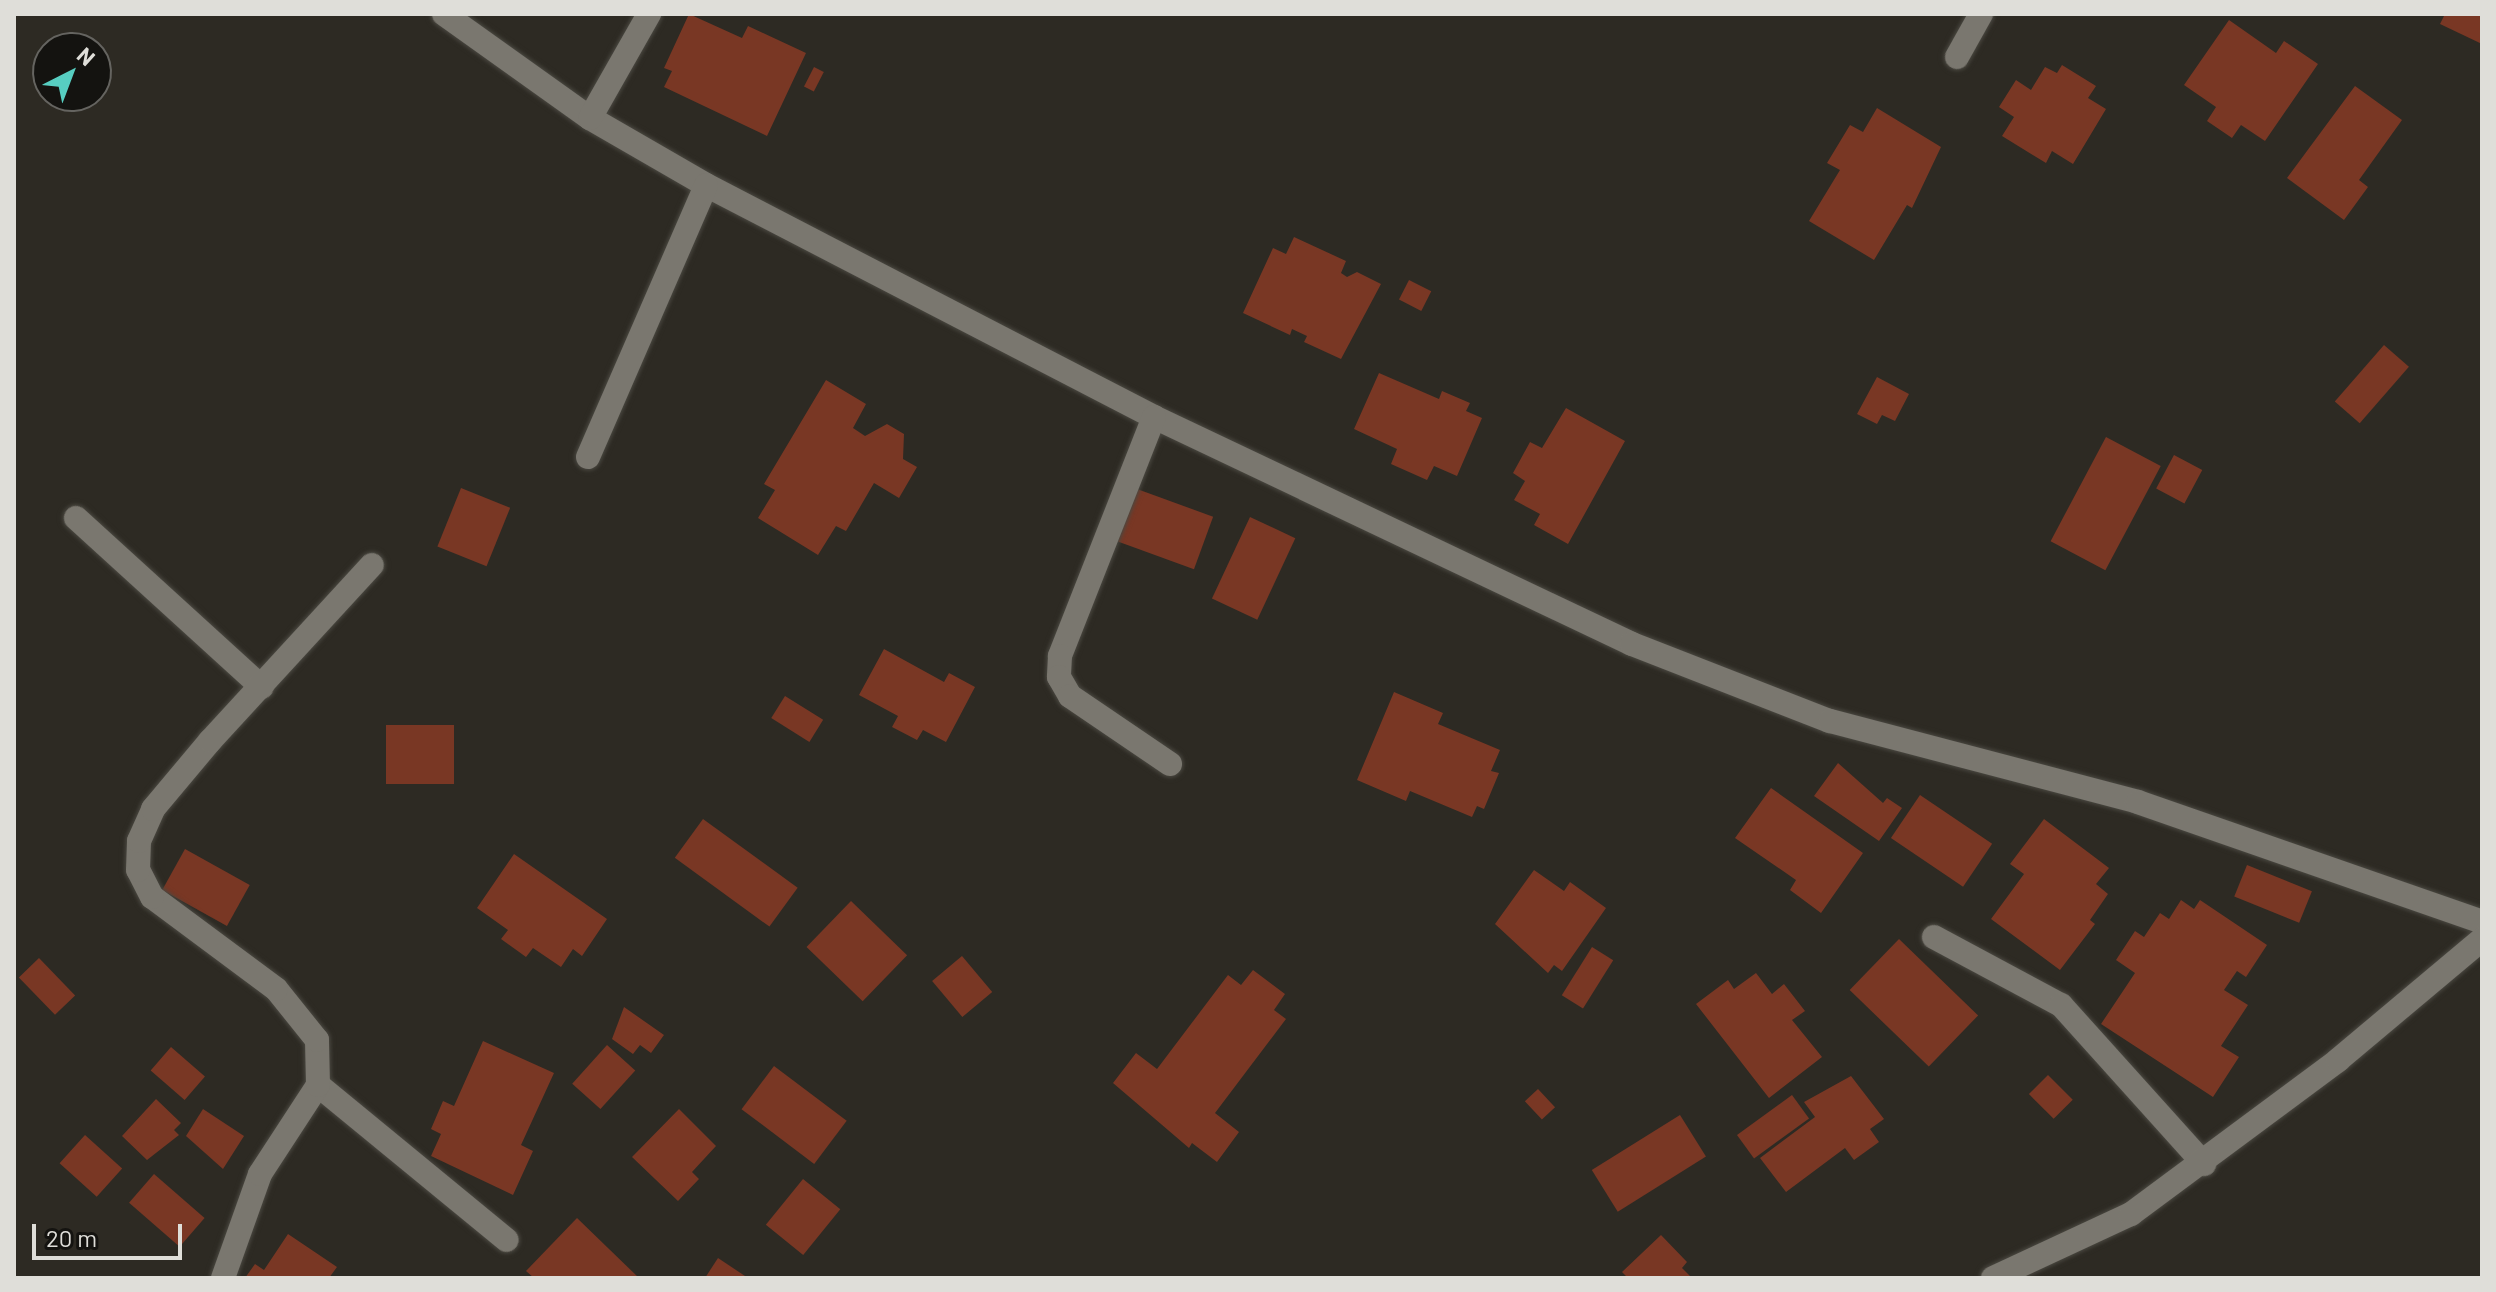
<!DOCTYPE html>
<html>
<head>
<meta charset="utf-8">
<style>
	body { margin:0 }
	#map { position:relative; width:2496px; height:1292px; overflow:hidden; background:#2d2a23; font-family:Barlow,sans-serif }
	div>[style] { position:absolute }
	.building>* { inset:0; background:#793724; transform-origin:0 0 }
	.roads { filter:drop-shadow(0 0 2px #4a4841) drop-shadow(0 0 2px #4a4841) }
	.minor>* { height:24px; margin:-12px; padding:0 12px; transform-origin:12px; border-radius:12px; background:#7a776f }
	span { translate:-50% -50%; white-space:nowrap; text-align:center; line-height:1.15; -webkit-text-stroke:8px #141310; paint-order:stroke }
	.frame { position:absolute; inset:0; border:16px solid #dfded9; pointer-events:none }
	.north { position:absolute; left:32px; top:32px; width:80px; height:80px; box-sizing:border-box; background:#141310; border:2px solid #656460; border-radius:50%; rotate:42deg; font-size:22px; font-weight:700; line-height:32px; text-align:center; color:#dfded9 }
	.north::after { content:''; display:block; margin:auto; width:28px; height:36px; background:#57cec1; clip-path:polygon(50% 0,100% 100%,50% 72%,0 100%) }
	.scale { position:absolute; left:32px; top:1224px; width:150px; height:36px; box-sizing:border-box; border:4px solid #dfded9; border-top:0; padding-left:10px; font-size:24px; line-height:28px; white-space:nowrap; color:#dfded9; -webkit-text-stroke:6px #141310; paint-order:stroke }
</style>
</head>
<body>
<div id="map">
	<div class="building">
		<i style="clip-path:polygon(689px 14px,742px 38px,748px 26px,806px 53px,767px 136px,664px 87px,672px 71px,664px 68px)"></i>
		<i style="clip-path:polygon(2445px 14px,2482px 14px,2482px 44px,2440px 24px)"></i>
		<i style="clip-path:polygon(2229px 20px,2276px 53px,2284px 41px,2318px 64px,2265px 141px,2241px 125px,2232px 138px,2207px 121px,2216px 107px,2184px 85px)"></i>
		<i style="clip-path:polygon(2062px 65px,2096px 86px,2088px 98px,2106px 109px,2073px 164px,2052px 151px,2046px 163px,2002px 136px,2014px 117px,1999px 107px,2016px 80px,2031px 90px,2045px 67px,2057px 73px)"></i>
		<i style="left:814px;top:67px;width:11px;height:22px;rotate:27deg"></i>
		<i style="clip-path:polygon(2355px 86px,2402px 120px,2359px 180px,2368px 187px,2344px 220px,2287px 178px)"></i>
		<i style="clip-path:polygon(1877px 108px,1941px 147px,1912px 208px,1907px 205px,1874px 260px,1809px 221px,1840px 170px,1827px 163px,1850px 125px,1863px 132px)"></i>
		<i style="clip-path:polygon(1294px 237px,1346px 261px,1341px 273px,1347px 277px,1357px 272px,1381px 284px,1341px 359px,1304px 342px,1307px 336px,1292px 329px,1290px 335px,1243px 313px,1273px 248px,1286px 254px)"></i>
		<i style="left:1409px;top:280px;width:25px;height:22px;rotate:27deg"></i>
		<i style="left:2384px;top:345px;width:33px;height:75px;rotate:41deg"></i>
		<i style="clip-path:polygon(1379px 373px,1439px 399px,1442px 391px,1470px 403px,1466px 411px,1482px 418px,1457px 476px,1434px 466px,1427px 480px,1391px 464px,1397px 449px,1354px 429px)"></i>
		<i style="clip-path:polygon(1877px 377px,1909px 394px,1895px 421px,1882px 415px,1877px 424px,1857px 414px)"></i>
		<i style="clip-path:polygon(826px 380px,866px 404px,853px 428px,865px 436px,887px 424px,904px 434px,903px 459px,917px 467px,899px 498px,874px 483px,846px 531px,836px 526px,818px 555px,758px 518px,775px 490px,764px 484px)"></i>
		<i style="clip-path:polygon(1566px 408px,1625px 441px,1568px 544px,1534px 525px,1540px 514px,1514px 500px,1525px 481px,1513px 473px,1530px 442px,1542px 448px)"></i>
		<i style="left:2106px;top:437px;width:62px;height:118px;rotate:28deg"></i>
		<i style="left:2174px;top:455px;width:32px;height:38px;rotate:28deg"></i>
		<i style="left:461px;top:488px;width:53px;height:63px;rotate:22deg"></i>
		<i style="left:1137px;top:489px;width:81px;height:56px;rotate:20deg"></i>
		<i style="left:1250px;top:517px;width:50px;height:90px;rotate:25deg"></i>
		<i style="clip-path:polygon(884px 649px,944px 682px,949px 673px,975px 687px,946px 742px,923px 730px,917px 740px,892px 727px,898px 716px,859px 695px)"></i>
		<i style="clip-path:polygon(1394px 692px,1443px 713px,1438px 724px,1500px 750px,1491px 771px,1499px 773px,1484px 809px,1477px 806px,1472px 817px,1410px 791px,1406px 801px,1357px 780px)"></i>
		<i style="left:785px;top:696px;width:45px;height:26px;rotate:32deg"></i>
		<i style="left:386px;top:725px;width:68px;height:59px"></i>
		<i style="clip-path:polygon(1838px 763px,1883px 803px,1887px 798px,1902px 808px,1879px 841px,1814px 796px)"></i>
		<i style="clip-path:polygon(1771px 788px,1863px 853px,1821px 913px,1790px 890px,1796px 880px,1735px 838px)"></i>
		<i style="left:1920px;top:795px;width:87px;height:52px;rotate:34deg"></i>
		<i style="left:703px;top:819px;width:117px;height:48px;rotate:36deg"></i>
		<i style="clip-path:polygon(2044px 819px,2109px 868px,2096px 884px,2108px 894px,2090px 920px,2095px 924px,2060px 970px,1991px 919px,2024px 874px,2010px 864px)"></i>
		<i style="left:185px;top:849px;width:74px;height:47px;rotate:29deg"></i>
		<i style="clip-path:polygon(514px 854px,607px 919px,582px 956px,573px 949px,561px 967px,533px 948px,526px 957px,501px 939px,508px 930px,477px 908px)"></i>
		<i style="left:2247px;top:865px;width:70px;height:34px;rotate:22deg"></i>
		<i style="clip-path:polygon(1534px 870px,1564px 891px,1570px 882px,1606px 908px,1562px 971px,1554px 965px,1548px 973px,1495px 924px)"></i>
		<i style="clip-path:polygon(2181px 900px,2194px 909px,2200px 900px,2267px 945px,2246px 977px,2237px 971px,2224px 990px,2248px 1005px,2221px 1046px,2239px 1057px,2213px 1097px,2101px 1024px,2135px 973px,2116px 960px,2135px 931px,2144px 937px,2160px 913px,2169px 919px)"></i>
		<i style="left:851px;top:901px;width:78px;height:64px;rotate:44deg"></i>
		<i style="left:1899px;top:939px;width:110px;height:71px;rotate:44deg"></i>
		<i style="left:1592px;top:947px;width:25px;height:57px;rotate:32deg"></i>
		<i style="left:962px;top:956px;width:47px;height:39px;rotate:50deg"></i>
		<i style="left:39px;top:958px;width:52px;height:28px;rotate:46deg"></i>
		<i style="clip-path:polygon(1253px 970px,1285px 994px,1274px 1010px,1286px 1019px,1215px 1113px,1239px 1132px,1217px 1162px,1192px 1143px,1189px 1148px,1113px 1083px,1136px 1053px,1157px 1069px,1228px 975px,1241px 985px)"></i>
		<i style="clip-path:polygon(1756px 973px,1772px 994px,1784px 984px,1805px 1011px,1792px 1020px,1822px 1057px,1769px 1098px,1696px 1004px,1728px 980px,1734px 989px)"></i>
		<i style="clip-path:polygon(624px 1007px,664px 1035px,651px 1053px,640px 1045px,633px 1054px,612px 1039px)"></i>
		<i style="clip-path:polygon(483px 1041px,554px 1073px,521px 1145px,533px 1151px,513px 1195px,431px 1156px,441px 1134px,431px 1129px,443px 1101px,454px 1106px)"></i>
		<i style="left:607px;top:1045px;width:38px;height:52px;rotate:42deg"></i>
		<i style="left:171px;top:1047px;width:45px;height:31px;rotate:41deg"></i>
		<i style="left:774px;top:1066px;width:91px;height:54px;rotate:37deg"></i>
		<i style="left:2048px;top:1075px;width:35px;height:27px;rotate:45deg"></i>
		<i style="clip-path:polygon(1851px 1076px,1884px 1119px,1870px 1129px,1879px 1142px,1854px 1160px,1845px 1148px,1786px 1192px,1760px 1158px,1815px 1117px,1804px 1102px)"></i>
		<i style="left:1538px;top:1089px;width:25px;height:18px;rotate:47deg"></i>
		<i style="left:1792px;top:1095px;width:29px;height:68px;rotate:54deg"></i>
		<i style="clip-path:polygon(156px 1099px,181px 1123px,174px 1130px,179px 1135px,147px 1160px,122px 1136px)"></i>
		<i style="clip-path:polygon(203px 1109px,244px 1136px,223px 1169px,186px 1136px)"></i>
		<i style="clip-path:polygon(679px 1109px,716px 1146px,692px 1172px,699px 1179px,678px 1201px,632px 1157px)"></i>
		<i style="left:1680px;top:1115px;width:49px;height:104px;rotate:58deg"></i>
		<i style="left:85px;top:1135px;width:50px;height:38px;rotate:42deg"></i>
		<i style="left:154px;top:1174px;width:67px;height:38px;rotate:41deg"></i>
		<i style="left:803px;top:1179px;width:48px;height:59px;rotate:39deg"></i>
		<i style="clip-path:polygon(577px 1218px,639px 1278px,534px 1278px,526px 1271px)"></i>
		<i style="clip-path:polygon(288px 1234px,337px 1267px,329px 1278px,245px 1278px,255px 1264px,264px 1270px)"></i>
		<i style="clip-path:polygon(1661px 1235px,1687px 1262px,1682px 1268px,1692px 1278px,1628px 1278px,1622px 1272px)"></i>
		<i style="clip-path:polygon(718px 1258px,748px 1278px,705px 1278px)"></i>
	</div>
	<div class="roads">
		<div class="minor">
			<i style="left:444px;top:14px;width:179px;rotate:35.5deg"></i>
			<i style="left:590px;top:118px;width:134px;rotate:30deg"></i>
			<i style="left:706px;top:185px;width:505px;rotate:27.38deg"></i>
			<i style="left:1154px;top:417px;width:529px;rotate:25.4deg"></i>
			<i style="left:1632px;top:644px;width:212px;rotate:21.3deg"></i>
			<i style="left:1830px;top:721px;width:318px;rotate:14.7deg"></i>
			<i style="left:2138px;top:802px;width:364px;rotate:19.2deg"></i>
			<i style="left:1957px;top:57px;width:49px;rotate:-60.8deg"></i>
			<i style="left:590px;top:118px;width:120px;rotate:-60.4deg"></i>
			<i style="left:1154px;top:417px;width:257px;rotate:111.5deg"></i>
			<i style="left:1060px;top:656px;width:21px;rotate:93deg"></i>
			<i style="left:1059px;top:677px;width:22px;rotate:60deg"></i>
			<i style="left:1070px;top:696px;width:121px;rotate:34.2deg"></i>
			<i style="left:588px;top:457px;width:296px;rotate:-66.5deg"></i>
			<i style="left:76px;top:518px;width:251px;rotate:42.3deg"></i>
			<i style="left:1934px;top:937px;width:144px;rotate:28.2deg"></i>
			<i style="left:2061px;top:1005px;width:214px;rotate:48deg"></i>
			<i style="left:318px;top:1085px;width:244px;rotate:39.4deg"></i>
			<i style="left:223px;top:1278px;width:110px;rotate:-70.4deg"></i>
			<i style="left:260px;top:1174px;width:106px;rotate:-56.9deg"></i>
			<i style="left:318px;top:1085px;width:45px;rotate:-91.3deg"></i>
			<i style="left:317px;top:1040px;width:65px;rotate:-128.8deg"></i>
			<i style="left:276px;top:989px;width:154px;rotate:-143.4deg"></i>
			<i style="left:152px;top:897px;width:30px;rotate:-117deg"></i>
			<i style="left:138px;top:870px;width:29px;rotate:-88deg"></i>
			<i style="left:139px;top:841px;width:35px;rotate:-66deg"></i>
			<i style="left:153px;top:809px;width:89px;rotate:-50deg"></i>
			<i style="left:210px;top:741px;width:239px;rotate:-47.4deg"></i>
			<i style="left:1993px;top:1278px;width:152px;rotate:-24.9deg"></i>
			<i style="left:2131px;top:1214px;width:258px;rotate:-36.6deg"></i>
			<i style="left:2338px;top:1060px;width:188px;rotate:-40deg"></i>
		</div>
	</div>
	<div class="frame"></div>
	<div class="north">N</div>
	<div class="scale">20 m</div>
</div>
</body>
</html>
